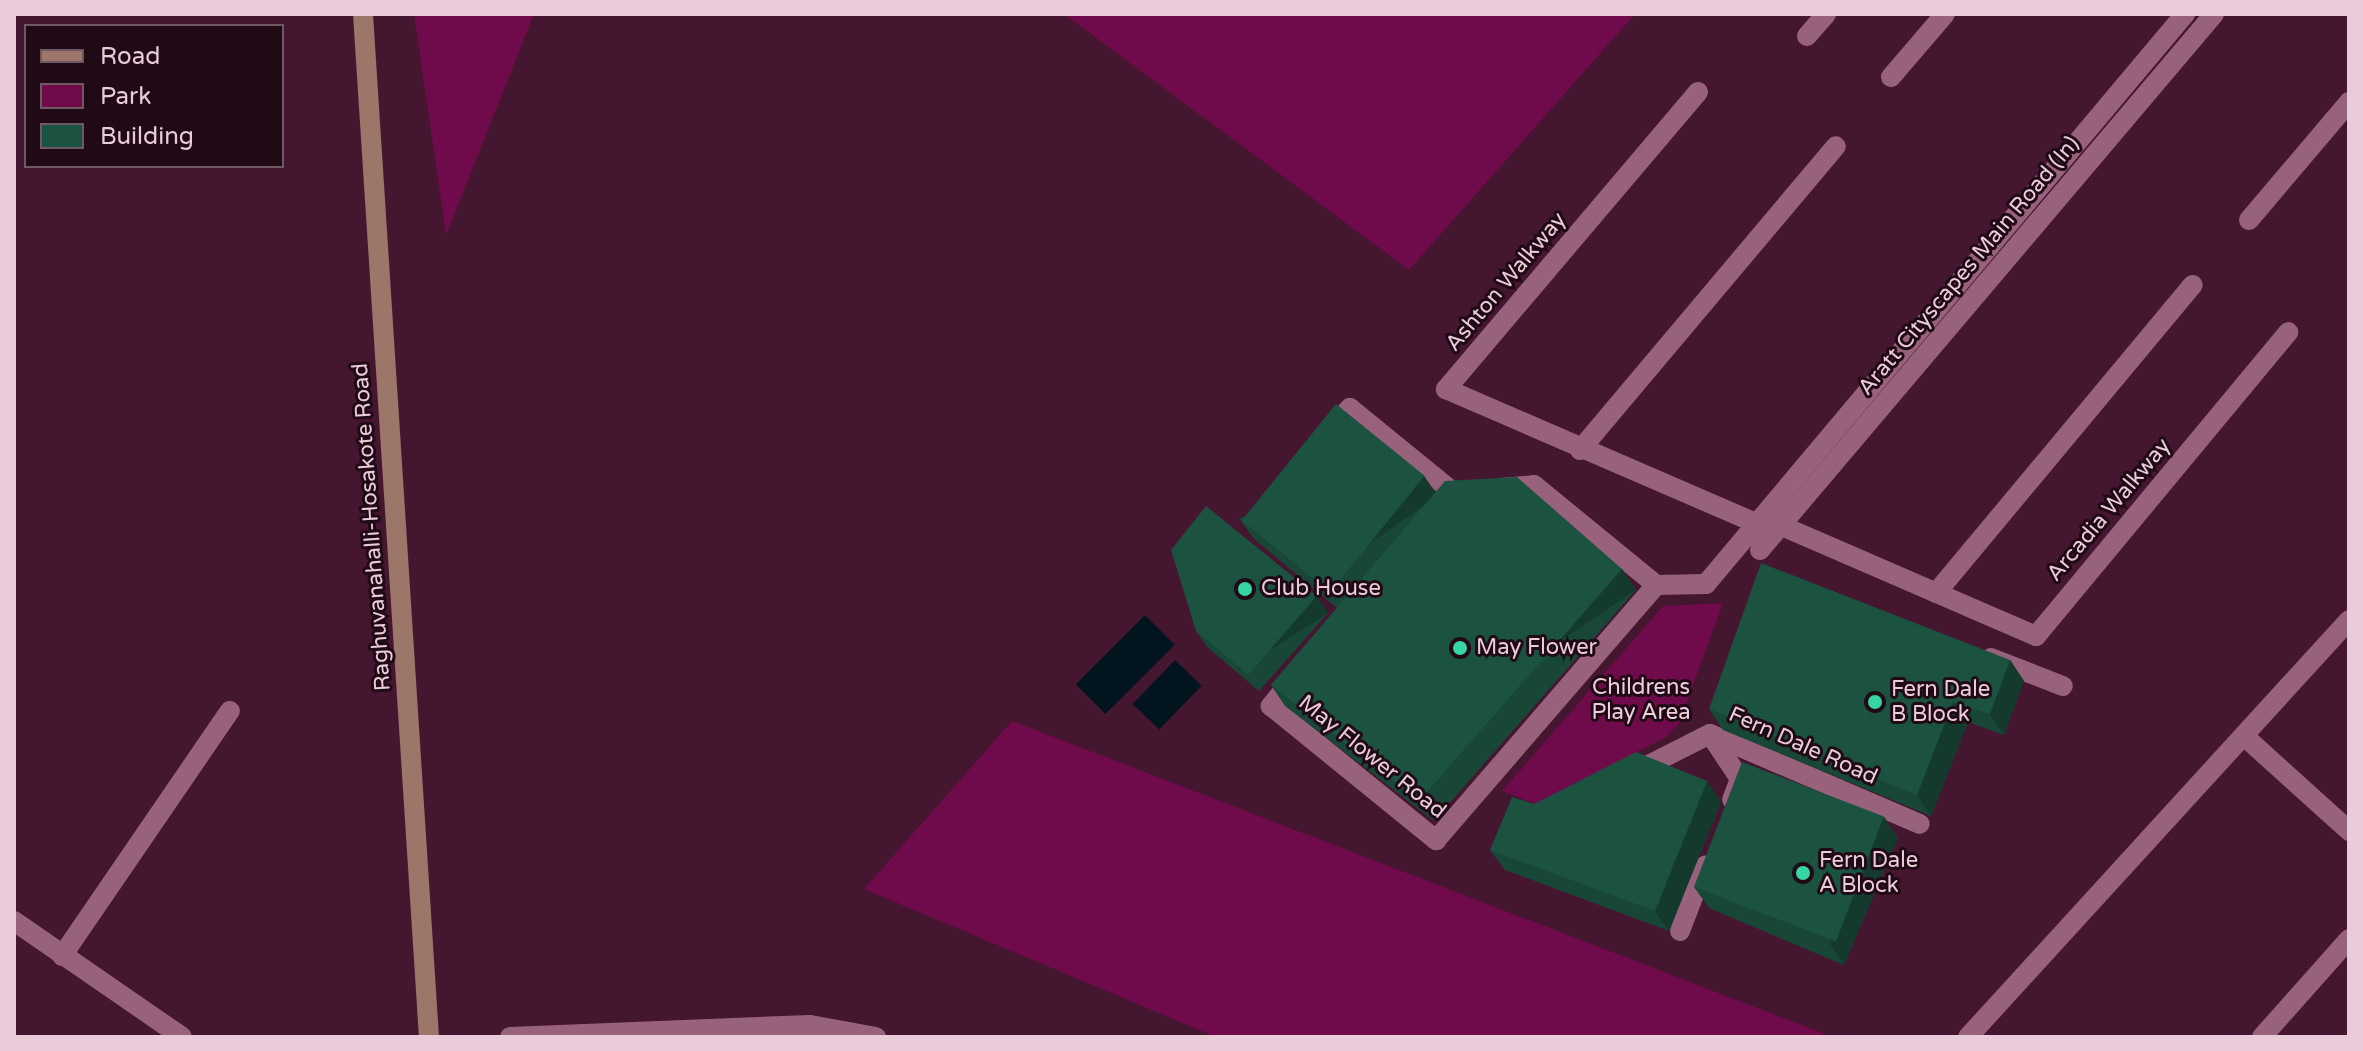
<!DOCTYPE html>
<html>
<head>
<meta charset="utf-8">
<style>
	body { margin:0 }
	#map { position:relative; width:2363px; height:1051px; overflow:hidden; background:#451630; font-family:"Varela Round",sans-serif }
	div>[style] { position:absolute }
	.green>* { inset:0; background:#6f0a4b }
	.water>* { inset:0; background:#02151e; transform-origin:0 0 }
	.pedestrian>* { height:20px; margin:-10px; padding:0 10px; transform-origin:10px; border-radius:10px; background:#98627d }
	.minor>* { height:20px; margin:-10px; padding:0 10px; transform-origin:10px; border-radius:10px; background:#98627d }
	.secondary>* { height:20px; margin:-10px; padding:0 10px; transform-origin:10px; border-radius:10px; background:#9c7668 }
	.wall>* { inset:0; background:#184737 }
	.shaded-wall>* { inset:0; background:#14392d; transform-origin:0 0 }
	.building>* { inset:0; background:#1c5240; transform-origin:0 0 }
	.dots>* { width:22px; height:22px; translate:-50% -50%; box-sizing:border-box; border:4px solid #1f0a15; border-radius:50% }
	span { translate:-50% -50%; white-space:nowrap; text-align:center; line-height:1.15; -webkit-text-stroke:6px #1f0a15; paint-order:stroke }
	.street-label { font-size:22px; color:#eacbd9 }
	.poi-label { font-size:22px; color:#eacbd9 }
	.left { translate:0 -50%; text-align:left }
	.park-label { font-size:22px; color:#edcfdd }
	.frame { position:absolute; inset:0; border:16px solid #eacbd9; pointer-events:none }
	.legend { position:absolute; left:24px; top:24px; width:260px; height:144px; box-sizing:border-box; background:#1f0a15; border:2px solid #705763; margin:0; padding:10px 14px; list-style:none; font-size:24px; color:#eacbd9 }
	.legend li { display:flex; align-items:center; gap:16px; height:40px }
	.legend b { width:40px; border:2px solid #705763 }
</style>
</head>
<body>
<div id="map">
	<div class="green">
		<i style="clip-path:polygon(414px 14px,534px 14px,446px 235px)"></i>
		<i style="clip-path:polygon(1064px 14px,1635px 14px,1409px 270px)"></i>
		<i style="clip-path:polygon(1723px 603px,1679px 723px,1666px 737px,1536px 804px,1502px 791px,1663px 606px)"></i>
		<i style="clip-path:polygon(1012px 721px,1825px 1034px,1831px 1037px,1216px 1037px,864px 889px)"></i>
	</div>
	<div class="water">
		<i style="left:1145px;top:615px;width:42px;height:98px;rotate:45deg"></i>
		<i style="left:1175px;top:660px;width:37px;height:61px;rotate:44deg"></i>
	</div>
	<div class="pedestrian">
		<i style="left:1807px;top:36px;width:29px;rotate:-49deg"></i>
		<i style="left:1891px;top:77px;width:83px;rotate:-49.4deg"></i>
		<i style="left:1698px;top:92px;width:390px;rotate:130.3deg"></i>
		<i style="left:1446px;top:389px;width:337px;rotate:23.4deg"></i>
		<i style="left:2249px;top:220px;width:155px;rotate:-49.7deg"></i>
		<i style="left:1580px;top:450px;width:397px;rotate:-49.9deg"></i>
		<i style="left:1782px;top:526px;width:277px;rotate:23.4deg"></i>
		<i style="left:2036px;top:636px;width:395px;rotate:-50.3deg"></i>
		<i style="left:1936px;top:593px;width:401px;rotate:-50.2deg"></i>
	</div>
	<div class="minor">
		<i style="left:1328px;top:433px;width:33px;rotate:-49deg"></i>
		<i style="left:1350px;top:408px;width:133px;rotate:39.2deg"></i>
		<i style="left:1453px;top:492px;width:13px;rotate:-4deg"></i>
		<i style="left:1502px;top:488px;width:32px;rotate:-5deg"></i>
		<i style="left:1534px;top:485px;width:158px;rotate:39.3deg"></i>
		<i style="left:1656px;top:585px;width:50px;rotate:-1.1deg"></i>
		<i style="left:1706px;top:584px;width:745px;rotate:-49.96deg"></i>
		<i style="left:1760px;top:550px;width:702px;rotate:-49.73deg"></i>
		<i style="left:1991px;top:658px;width:77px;rotate:21.3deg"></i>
		<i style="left:1295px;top:677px;width:38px;rotate:130deg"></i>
		<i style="left:1271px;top:706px;width:213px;rotate:39.1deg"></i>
		<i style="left:1436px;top:840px;width:337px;rotate:-49.2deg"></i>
		<i style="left:1710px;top:734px;width:228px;rotate:23.2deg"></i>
		<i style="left:1710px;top:734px;width:54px;rotate:56.3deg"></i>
		<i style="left:1740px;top:779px;width:22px;rotate:111deg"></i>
		<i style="left:2244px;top:736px;width:142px;rotate:42.1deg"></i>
		<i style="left:1635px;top:772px;width:84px;rotate:-26.9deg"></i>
		<i style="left:14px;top:921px;width:204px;rotate:34.6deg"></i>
		<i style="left:1680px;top:931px;width:70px;rotate:-69deg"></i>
		<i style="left:62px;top:956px;width:297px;rotate:-55.6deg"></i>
		<i style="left:510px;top:1037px;width:300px;rotate:-2.3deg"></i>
		<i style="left:810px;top:1025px;width:67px;rotate:10.3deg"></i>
		<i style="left:1968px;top:1037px;width:565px;rotate:-47.58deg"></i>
		<i style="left:2262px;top:1037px;width:131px;rotate:-48.4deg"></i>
	</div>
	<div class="secondary">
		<i style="left:363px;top:14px;width:1025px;rotate:86.31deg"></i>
	</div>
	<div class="wall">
		<i style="clip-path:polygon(1424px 476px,1435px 492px,1622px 569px,1636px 590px,1434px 821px,1285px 706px,1271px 685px,1337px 608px,1253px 538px,1239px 518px)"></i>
		<i style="clip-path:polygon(1317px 596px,1328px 613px,1259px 691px,1207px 647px,1196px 631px)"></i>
		<i style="clip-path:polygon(2010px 660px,2024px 681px,2004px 735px,1968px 722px,1931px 816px,1723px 730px,1709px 709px)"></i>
		<i style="clip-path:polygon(1707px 781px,1721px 802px,1669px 931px,1505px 870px,1490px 850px,1534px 804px)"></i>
		<i style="clip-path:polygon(1884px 817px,1898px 838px,1844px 965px,1709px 908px,1694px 887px)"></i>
	</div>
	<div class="shaded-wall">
		<i style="left:1424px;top:476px;width:24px;height:150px;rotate:55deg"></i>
		<i style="left:1622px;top:569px;width:25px;height:308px;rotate:56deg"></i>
		<i style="left:1317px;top:596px;width:20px;height:105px;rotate:57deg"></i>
		<i style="clip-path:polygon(2010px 660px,2024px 681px,2004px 735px,1990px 714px)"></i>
		<i style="clip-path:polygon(1953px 702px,1968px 722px,1931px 816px,1917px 795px)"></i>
		<i style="clip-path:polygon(1707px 781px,1721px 802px,1669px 931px,1655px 911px)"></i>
		<i style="clip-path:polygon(1884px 817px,1898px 838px,1844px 965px,1830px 944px)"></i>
	</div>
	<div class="building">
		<i style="left:1336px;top:404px;width:114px;height:150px;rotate:39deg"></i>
		<i style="clip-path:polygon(1517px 477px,1622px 569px,1419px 801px,1271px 685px,1445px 481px)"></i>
		<i style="clip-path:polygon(1206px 506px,1317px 596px,1248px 675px,1196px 631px,1171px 550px)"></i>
		<i style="clip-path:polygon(1761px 563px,2010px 660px,1990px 714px,1953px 702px,1917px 795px,1709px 709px)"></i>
		<i style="clip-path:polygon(1636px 752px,1707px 781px,1655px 911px,1490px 850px,1512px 797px,1534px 804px)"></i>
		<i style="left:1742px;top:762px;width:152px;height:134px;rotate:21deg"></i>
	</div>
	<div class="dots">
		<i style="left:1245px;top:589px;background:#37d4a6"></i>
		<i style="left:1460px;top:648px;background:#37d4a6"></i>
		<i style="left:1875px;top:702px;background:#37d4a6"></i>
		<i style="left:1803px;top:873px;background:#37d4a6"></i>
	</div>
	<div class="street-label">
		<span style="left:1969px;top:266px;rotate:-50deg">Aratt Cityscapes Main Road (In)</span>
		<span style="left:1506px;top:282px;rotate:-50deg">Ashton Walkway</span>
		<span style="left:2109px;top:510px;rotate:-50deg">Arcadia Walkway</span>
		<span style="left:372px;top:527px;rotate:-94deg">Raghuvanahalli-Hosakote Road</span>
		<span style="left:1803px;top:746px;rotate:24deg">Fern Dale Road</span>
		<span style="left:1372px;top:757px;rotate:39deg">May Flower Road</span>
	</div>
	<div class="poi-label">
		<span class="left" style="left:1261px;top:589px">Club House</span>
		<span class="left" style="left:1476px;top:648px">May Flower</span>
		<span class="left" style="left:1891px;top:702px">Fern Dale<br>B Block</span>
		<span class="left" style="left:1819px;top:873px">Fern Dale<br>A Block</span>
	</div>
	<div class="park-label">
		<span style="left:1641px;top:700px">Childrens<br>Play Area</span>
	</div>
	<div class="frame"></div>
	<ul class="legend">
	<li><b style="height:10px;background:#9c7668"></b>Road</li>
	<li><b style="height:22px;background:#6f0a4b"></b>Park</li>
	<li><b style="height:22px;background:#1c5240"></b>Building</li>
	</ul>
</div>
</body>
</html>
